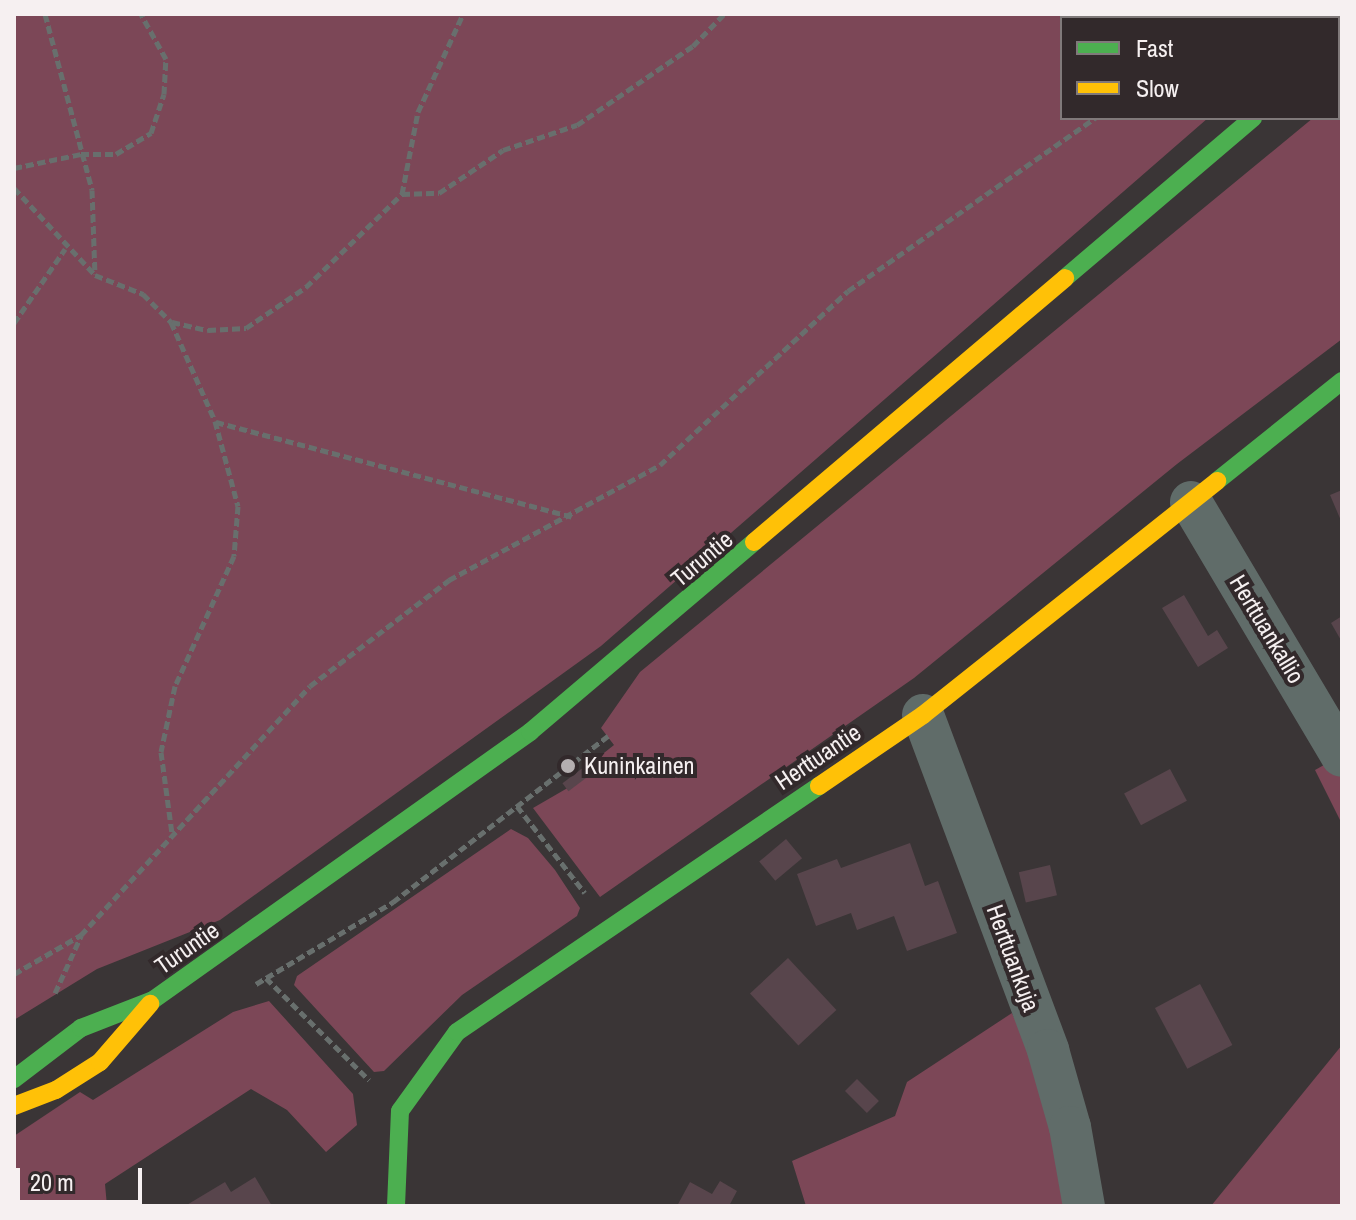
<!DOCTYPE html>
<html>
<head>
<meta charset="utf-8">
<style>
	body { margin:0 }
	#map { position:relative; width:1356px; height:1220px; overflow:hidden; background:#3a3536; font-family:"Archivo Narrow",sans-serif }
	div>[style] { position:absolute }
	.green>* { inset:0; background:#7c4757 }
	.building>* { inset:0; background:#58454c; transform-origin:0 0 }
	.path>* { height:5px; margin-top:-2.5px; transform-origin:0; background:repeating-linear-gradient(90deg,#686f6d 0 8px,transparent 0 12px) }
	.street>* { height:42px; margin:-21px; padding:0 21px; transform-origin:21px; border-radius:21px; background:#606c69 }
	.fast>* { height:18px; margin:-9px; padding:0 9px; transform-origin:9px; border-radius:9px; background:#4caf50 }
	.slow>* { height:18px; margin:-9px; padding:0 9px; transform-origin:9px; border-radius:9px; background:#ffc107 }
	.dots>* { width:22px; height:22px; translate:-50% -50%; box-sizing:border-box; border:4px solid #32292b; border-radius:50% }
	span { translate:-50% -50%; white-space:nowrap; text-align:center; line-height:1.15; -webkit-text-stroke:8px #32292b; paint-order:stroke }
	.street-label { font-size:24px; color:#f6f0f1 }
	.poi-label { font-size:24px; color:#f6f0f1 }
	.left { translate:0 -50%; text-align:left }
	.frame { position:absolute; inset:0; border:16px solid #f6f0f1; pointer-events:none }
	.legend { position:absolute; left:1060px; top:16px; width:280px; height:104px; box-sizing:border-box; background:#32292b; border:2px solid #80797a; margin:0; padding:10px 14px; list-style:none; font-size:24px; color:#f6f0f1 }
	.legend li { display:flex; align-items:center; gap:16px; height:40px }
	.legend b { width:40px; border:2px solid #80797a }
	.scale { position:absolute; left:16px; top:1168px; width:126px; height:36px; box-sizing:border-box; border:4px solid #f6f0f1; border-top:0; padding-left:10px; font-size:24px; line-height:28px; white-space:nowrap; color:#f6f0f1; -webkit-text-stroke:6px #32292b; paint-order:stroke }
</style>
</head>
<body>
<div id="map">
	<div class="green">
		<i style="clip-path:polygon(14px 14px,1327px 14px,1062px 18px,1062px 118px,1208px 118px,601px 646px,220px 920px,97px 969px,14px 1020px)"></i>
		<i style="clip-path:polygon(1342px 93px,1342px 339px,1177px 464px,914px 678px,600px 897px,533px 808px,590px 775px,585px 768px,614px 745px,601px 728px,640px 672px,1313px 118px,1338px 118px)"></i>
		<i style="clip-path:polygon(1342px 755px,1342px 824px,1315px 770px)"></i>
		<i style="clip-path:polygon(511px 829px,528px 838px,555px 870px,580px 908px,577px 916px,462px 995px,384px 1071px,374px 1072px,294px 985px,297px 976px)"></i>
		<i style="clip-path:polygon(269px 1001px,353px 1094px,357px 1125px,326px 1152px,287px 1110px,251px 1089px,105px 1184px,107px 1206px,14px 1206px,14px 1136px,80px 1092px,93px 1100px,233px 1012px)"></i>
		<i style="clip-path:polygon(1012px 1013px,1037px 1066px,1065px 1206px,806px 1206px,792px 1161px,895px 1116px,907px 1082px)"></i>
		<i style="clip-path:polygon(1342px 1045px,1342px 1206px,1211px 1206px)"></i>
	</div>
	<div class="building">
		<i style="clip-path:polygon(1342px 490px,1342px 523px,1330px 495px)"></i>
		<i style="clip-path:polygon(1184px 595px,1208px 636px,1217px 630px,1228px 648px,1198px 667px,1162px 608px)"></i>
		<i style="clip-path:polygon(1342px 616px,1342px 642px,1331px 623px)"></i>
		<i style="left:584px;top:767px;width:10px;height:27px;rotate:53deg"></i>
		<i style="left:1170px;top:769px;width:36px;height:52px;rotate:62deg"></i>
		<i style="left:786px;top:839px;width:25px;height:35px;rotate:50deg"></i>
		<i style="clip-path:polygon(910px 843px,925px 886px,938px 881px,957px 933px,907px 951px,894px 916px,857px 930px,851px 913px,816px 926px,797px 874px,837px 859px,841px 868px)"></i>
		<i style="left:1050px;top:865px;width:31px;height:32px;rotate:77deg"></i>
		<i style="left:788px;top:958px;width:71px;height:52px;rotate:47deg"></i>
		<i style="left:1200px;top:984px;width:69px;height:51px;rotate:62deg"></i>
		<i style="left:857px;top:1079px;width:31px;height:17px;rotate:45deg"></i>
		<i style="clip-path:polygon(255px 1177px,272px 1206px,185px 1206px,225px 1182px,231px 1192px)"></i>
		<i style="clip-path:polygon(720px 1181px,737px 1191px,729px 1206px,677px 1206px,690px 1182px,712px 1194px)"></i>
	</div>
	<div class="path">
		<i style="left:45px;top:14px;width:182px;rotate:75deg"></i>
		<i style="left:92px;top:190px;width:84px;rotate:88deg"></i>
		<i style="left:1163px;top:18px;width:4px;rotate:-76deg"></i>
		<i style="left:1239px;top:18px;width:7px;rotate:-34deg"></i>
		<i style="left:14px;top:168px;width:68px;rotate:-11.8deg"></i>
		<i style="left:81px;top:154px;width:35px"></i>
		<i style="left:116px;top:154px;width:41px;rotate:-31deg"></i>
		<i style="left:151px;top:133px;width:41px;rotate:-71.6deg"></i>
		<i style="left:164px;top:94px;width:35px;rotate:-87deg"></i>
		<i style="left:166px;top:59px;width:51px;rotate:-119.1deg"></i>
		<i style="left:14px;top:188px;width:119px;rotate:47deg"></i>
		<i style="left:95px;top:275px;width:52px;rotate:21.6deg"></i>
		<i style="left:143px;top:294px;width:40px;rotate:45deg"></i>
		<i style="left:171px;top:322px;width:108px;rotate:66deg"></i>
		<i style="left:215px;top:421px;width:88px;rotate:74.9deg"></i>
		<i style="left:238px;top:506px;width:50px;rotate:94.6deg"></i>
		<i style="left:234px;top:556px;width:143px;rotate:114.4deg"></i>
		<i style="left:175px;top:686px;width:67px;rotate:102deg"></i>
		<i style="left:161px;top:752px;width:82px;rotate:82.3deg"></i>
		<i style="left:402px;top:194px;width:37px;rotate:-2deg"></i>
		<i style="left:439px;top:193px;width:77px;rotate:-33.9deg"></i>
		<i style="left:503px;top:150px;width:78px;rotate:-18.7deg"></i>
		<i style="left:577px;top:125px;width:140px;rotate:-34.3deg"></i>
		<i style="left:693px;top:46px;width:45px;rotate:-45.9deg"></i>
		<i style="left:172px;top:322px;width:37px;rotate:13deg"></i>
		<i style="left:208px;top:330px;width:38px;rotate:-3deg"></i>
		<i style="left:246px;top:328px;width:73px;rotate:-34.3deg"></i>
		<i style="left:306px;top:287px;width:134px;rotate:-44.1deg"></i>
		<i style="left:402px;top:194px;width:84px;rotate:-79deg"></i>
		<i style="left:418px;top:112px;width:108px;rotate:-65.3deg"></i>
		<i style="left:14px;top:323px;width:90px;rotate:-55.4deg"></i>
		<i style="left:216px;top:422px;width:368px;rotate:14.9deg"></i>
		<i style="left:517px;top:806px;width:110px;rotate:52deg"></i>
		<i style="left:14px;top:974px;width:78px;rotate:-30.2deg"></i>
		<i style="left:81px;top:935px;width:338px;rotate:-47.4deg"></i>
		<i style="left:310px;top:686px;width:175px;rotate:-37.3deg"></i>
		<i style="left:449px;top:580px;width:240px;rotate:-28.6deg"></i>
		<i style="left:660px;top:465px;width:256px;rotate:-42.8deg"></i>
		<i style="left:848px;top:291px;width:302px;rotate:-35deg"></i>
		<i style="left:266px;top:978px;width:145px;rotate:44.7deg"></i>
		<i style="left:256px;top:984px;width:160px;rotate:-30.9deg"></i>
		<i style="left:393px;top:902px;width:272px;rotate:-37.7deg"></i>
		<i style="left:55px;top:993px;width:63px;rotate:-65.5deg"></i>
	</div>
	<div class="street">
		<i style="left:1191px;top:502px;width:295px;rotate:59.3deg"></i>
		<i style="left:923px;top:715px;width:358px;rotate:69.5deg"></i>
		<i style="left:1048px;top:1050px;width:80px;rotate:74.1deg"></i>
		<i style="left:1070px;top:1127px;width:80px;rotate:80deg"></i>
	</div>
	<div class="fast">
		<i style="left:1065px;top:278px;width:247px;rotate:-40.4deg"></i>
		<i style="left:1217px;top:481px;width:160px;rotate:-38.7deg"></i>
		<i style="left:14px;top:1079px;width:84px;rotate:-37.3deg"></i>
		<i style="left:81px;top:1028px;width:77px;rotate:-21.3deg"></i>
		<i style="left:153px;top:1000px;width:463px;rotate:-35.4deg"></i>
		<i style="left:530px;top:732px;width:294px;rotate:-40.3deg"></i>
		<i style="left:396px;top:1206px;width:95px;rotate:-87.6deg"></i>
		<i style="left:400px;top:1111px;width:97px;rotate:-54.2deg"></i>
		<i style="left:457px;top:1032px;width:438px;rotate:-34.2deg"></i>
	</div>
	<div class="slow">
		<i style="left:1338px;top:45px;width:6px;rotate:-45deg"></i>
		<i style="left:754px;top:542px;width:408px;rotate:-40.3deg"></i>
		<i style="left:819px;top:786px;width:126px;rotate:-34.3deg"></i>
		<i style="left:923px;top:715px;width:376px;rotate:-38.5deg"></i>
		<i style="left:14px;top:1106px;width:45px;rotate:-20.9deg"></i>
		<i style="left:56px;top:1090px;width:52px;rotate:-32.5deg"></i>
		<i style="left:100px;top:1062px;width:77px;rotate:-49.2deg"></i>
	</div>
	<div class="dots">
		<i style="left:568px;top:766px;background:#b4afb0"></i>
	</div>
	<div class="street-label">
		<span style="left:702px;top:559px;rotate:-40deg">Turuntie</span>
		<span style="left:1267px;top:629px;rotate:59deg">Herttuankallio</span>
		<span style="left:818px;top:757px;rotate:-34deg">Herttuantie</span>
		<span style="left:187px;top:948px;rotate:-35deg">Turuntie</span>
		<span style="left:1013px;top:958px;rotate:70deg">Herttuankuja</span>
	</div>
	<div class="poi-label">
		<span class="left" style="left:584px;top:766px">Kuninkainen</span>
	</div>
	<div class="frame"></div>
	<ul class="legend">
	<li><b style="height:10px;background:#4caf50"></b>Fast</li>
	<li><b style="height:10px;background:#ffc107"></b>Slow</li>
	</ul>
	<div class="scale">20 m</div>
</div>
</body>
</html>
